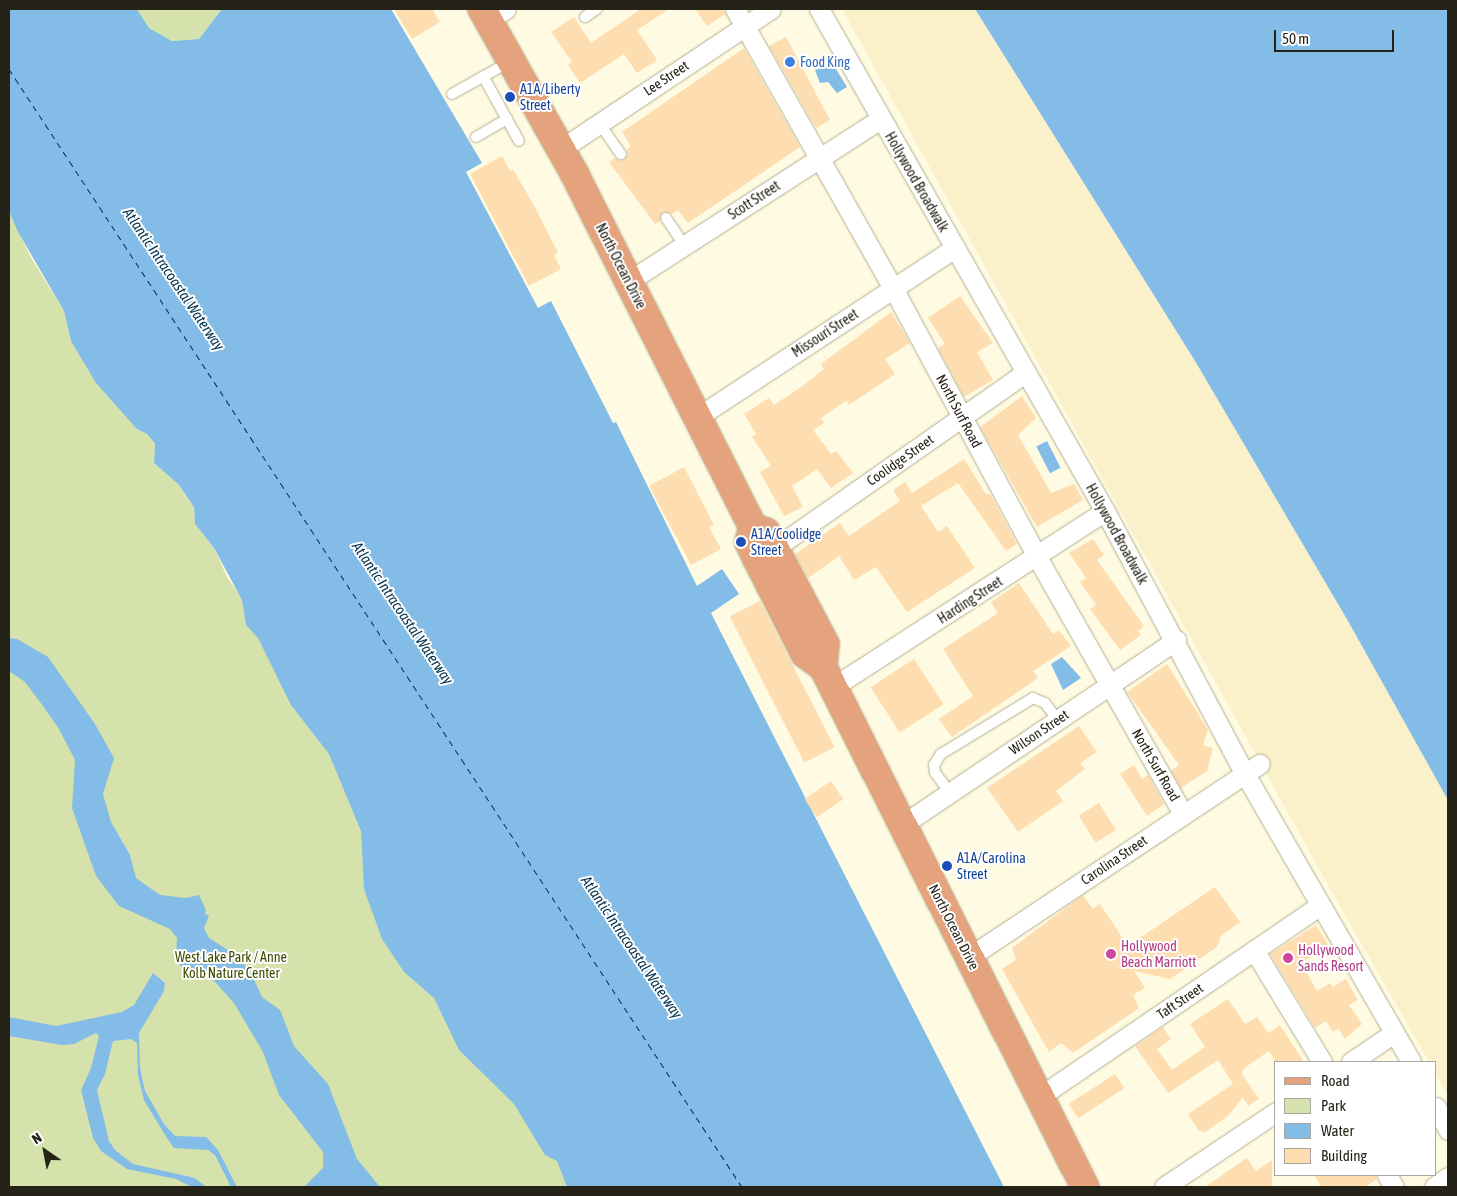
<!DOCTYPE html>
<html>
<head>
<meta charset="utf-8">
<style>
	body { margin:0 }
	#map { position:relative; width:1457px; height:1196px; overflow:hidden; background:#fefbe2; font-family:"Asap Condensed",sans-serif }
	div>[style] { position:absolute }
	.green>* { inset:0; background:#d5e2ab }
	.sand>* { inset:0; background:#faf0ca }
	.water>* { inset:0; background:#83bde7; transform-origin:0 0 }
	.ferry>* { height:1px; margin-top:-0.5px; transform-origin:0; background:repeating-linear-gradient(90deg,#00314c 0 6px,transparent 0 11px) }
	.building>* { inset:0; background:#feddb1; transform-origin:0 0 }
	.roads { filter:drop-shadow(0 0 1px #b3af92) drop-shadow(0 0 1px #b3af92) }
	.lane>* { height:10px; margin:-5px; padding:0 5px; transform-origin:5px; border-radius:5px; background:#fff }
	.street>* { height:19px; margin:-9.5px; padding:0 9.5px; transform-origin:9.5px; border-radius:9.5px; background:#fff }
	.primary>* { height:28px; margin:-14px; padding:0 14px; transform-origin:14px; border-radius:14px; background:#e5a37d }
	.dots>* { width:14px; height:14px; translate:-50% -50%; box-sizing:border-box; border:2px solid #fff; border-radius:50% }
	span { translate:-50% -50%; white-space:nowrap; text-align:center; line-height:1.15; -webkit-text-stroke:4px #fff; paint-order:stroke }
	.shop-label { font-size:14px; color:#366cbe }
	.left { translate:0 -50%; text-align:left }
	.street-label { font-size:14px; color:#252318 }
	.transit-label { font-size:14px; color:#164399 }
	.hotel-label { font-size:14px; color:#b23c85 }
	.park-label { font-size:14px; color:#3f4a00 }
	.water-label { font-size:15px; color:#00314c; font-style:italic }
	.frame { position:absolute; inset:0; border:10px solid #252318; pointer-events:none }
	.legend { position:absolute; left:1274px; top:1061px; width:162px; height:115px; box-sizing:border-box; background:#fff; border:1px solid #a8a7a3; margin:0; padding:6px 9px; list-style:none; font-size:15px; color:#252318 }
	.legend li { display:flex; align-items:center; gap:10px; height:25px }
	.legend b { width:25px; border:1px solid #a8a7a3 }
	.north { position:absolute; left:20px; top:1126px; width:50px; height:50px; -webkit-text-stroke:4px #fff; paint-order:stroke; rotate:327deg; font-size:14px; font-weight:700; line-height:20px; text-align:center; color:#252318 }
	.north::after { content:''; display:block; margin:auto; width:18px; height:22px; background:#252318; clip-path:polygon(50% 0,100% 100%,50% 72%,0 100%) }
	.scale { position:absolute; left:1274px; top:30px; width:120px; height:22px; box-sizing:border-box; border:2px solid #252318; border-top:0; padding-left:6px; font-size:15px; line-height:18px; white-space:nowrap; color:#252318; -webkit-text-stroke:4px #fff; paint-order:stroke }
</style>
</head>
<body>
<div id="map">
	<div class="green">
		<i style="clip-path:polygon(137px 9px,222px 9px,199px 39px,172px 41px,149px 28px)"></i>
		<i style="clip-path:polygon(9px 211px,30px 256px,64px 311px,71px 341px,137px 429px,147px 434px,155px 445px,154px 463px,179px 485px,194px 507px,195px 524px,214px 548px,227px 577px,661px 1187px,9px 1187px)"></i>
	</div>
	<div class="sand">
		<i style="clip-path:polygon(842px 9px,975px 9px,1195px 361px,1348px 621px,1448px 800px,1448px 1096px,1436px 1074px,1436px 1062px,1429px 1062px,1334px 896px)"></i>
	</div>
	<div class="water">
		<i style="clip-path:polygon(9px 9px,137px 9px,149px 28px,172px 41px,199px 39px,222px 9px,391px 9px,482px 163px,466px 172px,538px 308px,551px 301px,613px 423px,616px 422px,697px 586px,722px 569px,739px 594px,711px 613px,1004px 1187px,567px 1187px,557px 1161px,545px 1155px,514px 1104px,459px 1050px,434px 998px,404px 972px,382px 939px,364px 889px,361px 831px,329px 754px,291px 705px,258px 638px,246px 625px,242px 600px,214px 548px,195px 524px,194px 507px,179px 485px,154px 463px,155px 444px,147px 434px,137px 429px,96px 383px,71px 341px,64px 311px,18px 232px,9px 211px)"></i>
		<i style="clip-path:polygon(975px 9px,1448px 9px,1448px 800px,1348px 621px,1195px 361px)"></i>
		<i style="clip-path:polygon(833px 64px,847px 87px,837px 93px,828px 82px,820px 83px,815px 70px)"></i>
		<i style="left:1047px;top:441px;width:30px;height:12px;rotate:63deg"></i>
		<i style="clip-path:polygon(9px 638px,17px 639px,48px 657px,95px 724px,114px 758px,103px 794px,111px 822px,130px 855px,136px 878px,160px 895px,186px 898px,199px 895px,206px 910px,205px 914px,209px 916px,204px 928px,209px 938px,237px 956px,252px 975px,262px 997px,280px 1010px,294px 1046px,328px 1084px,357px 1159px,380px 1187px,304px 1187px,323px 1168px,323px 1152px,279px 1095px,263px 1052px,234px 1003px,207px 973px,183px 970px,176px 958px,177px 938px,170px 929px,119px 906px,96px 876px,72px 808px,75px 760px,59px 729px,43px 706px,25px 682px,9px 671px)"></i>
		<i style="clip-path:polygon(1062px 657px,1081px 678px,1063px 690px,1051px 664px)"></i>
		<i style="clip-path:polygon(153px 973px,165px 983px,164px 991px,139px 1033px,140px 1068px,145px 1091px,164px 1124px,175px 1136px,206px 1137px,218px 1150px,237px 1187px,231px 1187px,215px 1155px,208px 1150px,174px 1148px,165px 1135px,144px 1100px,138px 1075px,137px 1043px,131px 1039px,113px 1041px,105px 1074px,97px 1090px,109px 1141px,115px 1150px,133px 1164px,195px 1178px,206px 1187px,192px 1187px,176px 1179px,127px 1169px,101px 1151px,93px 1138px,81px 1090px,91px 1068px,99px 1036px,96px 1033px,74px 1044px,62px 1045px,9px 1036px,9px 1017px,56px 1026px,122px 1012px,134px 1005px)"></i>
	</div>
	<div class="ferry">
		<i style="left:9px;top:69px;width:1337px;rotate:56.75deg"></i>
	</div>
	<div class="building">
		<i style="clip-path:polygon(394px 9px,432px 9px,440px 22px,412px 39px)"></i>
		<i style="clip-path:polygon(641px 9px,669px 9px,637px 30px,657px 60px,637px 73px,624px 54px,580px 83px,568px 65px,572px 62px,551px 32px,574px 17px,591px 43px)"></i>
		<i style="clip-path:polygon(695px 9px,724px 9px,725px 14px,707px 26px)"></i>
		<i style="clip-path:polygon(786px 37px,830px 120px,816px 128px,769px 46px)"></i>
		<i style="clip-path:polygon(744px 48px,800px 147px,688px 223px,678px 210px,672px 214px,663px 212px,660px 221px,655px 224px,609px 162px,615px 158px,622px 161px,627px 156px,627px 150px,631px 146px,622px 132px)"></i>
		<i style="clip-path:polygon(502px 156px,510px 171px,513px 169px,538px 213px,558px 253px,554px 255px,561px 269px,529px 286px,470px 174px)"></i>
		<i style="clip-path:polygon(960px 296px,993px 343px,977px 352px,993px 380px,964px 397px,938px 348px,945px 344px,928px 318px)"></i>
		<i style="clip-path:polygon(891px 312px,910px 343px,885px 359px,895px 374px,849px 405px,846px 401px,821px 418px,824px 423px,813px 430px,831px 454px,836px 451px,853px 473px,831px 488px,817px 469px,792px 486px,803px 507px,784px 516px,760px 472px,771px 466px,752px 437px,756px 434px,744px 414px,769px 398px,774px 405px,804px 385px,824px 369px,821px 364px)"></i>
		<i style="clip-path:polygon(1022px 396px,1036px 418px,1018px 435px,1051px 493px,1074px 484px,1083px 500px,1037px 527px,980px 427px)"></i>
		<i style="clip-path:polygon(964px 459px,986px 494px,991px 495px,1017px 544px,1006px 551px,958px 483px,921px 506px,938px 532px,947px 526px,975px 568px,907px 612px,876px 567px,854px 580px,839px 556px,808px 578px,795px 554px,840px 523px,849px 536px,900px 501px,893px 490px,905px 482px,912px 493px)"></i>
		<i style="clip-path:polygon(684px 467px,714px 525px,709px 527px,721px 549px,691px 565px,649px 486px)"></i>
		<i style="clip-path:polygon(1093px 539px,1104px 555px,1097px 560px,1144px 626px,1138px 631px,1141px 635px,1120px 650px,1090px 609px,1096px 605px,1080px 582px,1086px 578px,1069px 553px)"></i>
		<i style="clip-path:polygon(1019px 583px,1053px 634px,1059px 630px,1071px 646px,1033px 671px,1038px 678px,952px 737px,939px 719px,973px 696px,943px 649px,998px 613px,991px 602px)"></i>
		<i style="left:760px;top:601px;width:164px;height:34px;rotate:63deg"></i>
		<i style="left:914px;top:659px;width:54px;height:52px;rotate:57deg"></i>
		<i style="clip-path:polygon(1167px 664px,1208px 730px,1203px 745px,1213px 748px,1207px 771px,1181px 788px,1171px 771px,1179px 765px,1127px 692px)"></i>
		<i style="clip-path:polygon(1079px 726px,1097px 752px,1080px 763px,1085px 769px,1056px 791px,1063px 801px,1018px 832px,987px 788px)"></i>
		<i style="clip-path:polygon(1134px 765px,1142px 779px,1148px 775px,1164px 804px,1147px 816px,1120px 774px)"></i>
		<i style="left:831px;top:781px;width:22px;height:32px;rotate:56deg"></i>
		<i style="left:1099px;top:803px;width:32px;height:24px;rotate:58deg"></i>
		<i style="clip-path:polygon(1215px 887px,1240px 922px,1221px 936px,1217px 947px,1170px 979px,1134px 971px,1145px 988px,1133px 995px,1139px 1008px,1073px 1053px,1061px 1043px,1049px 1052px,1002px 969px,1016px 960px,1012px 948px,1083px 895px,1093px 909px,1100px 904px,1128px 946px)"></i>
		<i style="clip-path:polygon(1316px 925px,1329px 946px,1301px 963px,1317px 991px,1330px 983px,1333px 987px,1346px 979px,1358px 1000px,1349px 1005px,1362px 1024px,1345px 1039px,1338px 1028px,1333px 1032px,1326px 1021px,1315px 1028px,1270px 954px)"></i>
		<i style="clip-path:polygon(1228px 999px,1245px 1024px,1257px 1017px,1268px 1033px,1280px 1025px,1304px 1062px,1276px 1062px,1269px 1051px,1243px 1069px,1242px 1074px,1259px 1099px,1248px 1106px,1243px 1097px,1228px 1116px,1205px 1132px,1199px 1131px,1188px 1114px,1233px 1084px,1218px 1060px,1168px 1093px,1135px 1046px,1163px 1027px,1171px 1039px,1157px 1049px,1172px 1070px,1205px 1047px,1190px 1024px)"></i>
		<i style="left:1115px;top:1074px;width:17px;height:55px;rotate:57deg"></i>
		<i style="clip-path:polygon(1247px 1158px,1256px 1171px,1272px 1160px,1272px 1187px,1205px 1187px)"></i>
		<i style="clip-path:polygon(1314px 1175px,1376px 1175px,1377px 1179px,1365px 1187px,1322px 1187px)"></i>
	</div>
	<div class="roads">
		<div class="lane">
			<i style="left:585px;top:17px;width:14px;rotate:-34deg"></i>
			<i style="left:483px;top:76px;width:74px;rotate:61deg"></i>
			<i style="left:452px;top:94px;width:68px;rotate:-29.2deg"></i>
			<i style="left:599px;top:123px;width:38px;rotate:55deg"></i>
			<i style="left:476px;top:137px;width:36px;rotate:-30deg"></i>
			<i style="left:666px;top:218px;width:32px;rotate:56deg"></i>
			<i style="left:950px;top:793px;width:26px;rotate:-126deg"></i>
			<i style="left:935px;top:772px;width:7px;rotate:-98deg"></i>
			<i style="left:934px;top:765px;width:13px;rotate:-58deg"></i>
			<i style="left:941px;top:754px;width:108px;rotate:-31.3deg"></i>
			<i style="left:1033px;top:698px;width:13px;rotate:23deg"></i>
			<i style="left:1045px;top:703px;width:20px;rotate:53deg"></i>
		</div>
		<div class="street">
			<i style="left:735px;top:9px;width:321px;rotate:60.5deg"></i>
			<i style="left:893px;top:288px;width:305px;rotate:61.8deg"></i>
			<i style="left:1037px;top:557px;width:296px;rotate:60.4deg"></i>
			<i style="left:819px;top:9px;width:578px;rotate:60.33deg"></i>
			<i style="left:1105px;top:511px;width:298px;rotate:62deg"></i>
			<i style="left:1245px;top:774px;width:332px;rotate:60deg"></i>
			<i style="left:489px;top:20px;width:20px;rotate:-33deg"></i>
			<i style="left:561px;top:149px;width:252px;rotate:-33.7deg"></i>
			<i style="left:629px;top:281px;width:299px;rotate:-32.8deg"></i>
			<i style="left:696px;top:418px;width:310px;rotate:-33.3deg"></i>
			<i style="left:775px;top:548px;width:305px;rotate:-35deg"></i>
			<i style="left:833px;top:687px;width:324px;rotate:-32.9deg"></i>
			<i style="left:902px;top:825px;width:331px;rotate:-34deg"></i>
			<i style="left:1254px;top:950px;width:131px;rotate:58.7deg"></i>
			<i style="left:969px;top:957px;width:349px;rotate:-33.6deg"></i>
			<i style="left:1351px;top:1062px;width:52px;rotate:-34deg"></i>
			<i style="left:1039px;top:1097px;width:340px;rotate:-34.3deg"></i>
			<i style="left:1436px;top:1107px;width:26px;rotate:62deg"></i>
			<i style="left:1387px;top:1175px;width:14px;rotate:60deg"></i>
			<i style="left:1164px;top:1187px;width:135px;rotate:-33.8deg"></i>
			<i style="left:1434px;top:1187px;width:17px;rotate:-36deg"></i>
		</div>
		<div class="primary">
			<i style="left:482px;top:9px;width:190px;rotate:60.7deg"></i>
			<i style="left:575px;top:175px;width:394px;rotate:63.2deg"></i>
			<i style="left:753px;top:527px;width:16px;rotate:105deg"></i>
			<i style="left:749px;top:542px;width:19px;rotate:65deg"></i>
			<i style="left:757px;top:559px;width:106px;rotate:63.2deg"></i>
			<i style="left:805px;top:654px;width:22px;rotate:36deg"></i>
			<i style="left:823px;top:667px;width:582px;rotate:63.26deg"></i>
			<i style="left:753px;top:527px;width:14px;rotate:21deg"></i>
			<i style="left:766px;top:532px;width:127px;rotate:62.2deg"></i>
			<i style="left:825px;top:644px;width:23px;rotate:95deg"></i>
		</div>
	</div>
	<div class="dots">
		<i style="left:790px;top:62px;background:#3f7fe0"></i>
		<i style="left:510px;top:97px;background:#1a4fb4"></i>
		<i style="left:741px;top:542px;background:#1a4fb4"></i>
		<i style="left:947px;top:866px;background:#1a4fb4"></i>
		<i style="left:1111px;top:954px;background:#d1479c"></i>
		<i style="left:1288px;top:958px;background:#d1479c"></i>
	</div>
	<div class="shop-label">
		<span class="left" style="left:800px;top:62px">Food King</span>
	</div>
	<div class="street-label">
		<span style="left:666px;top:78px;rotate:-34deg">Lee Street</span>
		<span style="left:917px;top:182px;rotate:60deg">Hollywood Broadwalk</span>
		<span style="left:754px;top:200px;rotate:-33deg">Scott Street</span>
		<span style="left:621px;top:266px;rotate:63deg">North Ocean Drive</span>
		<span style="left:825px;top:333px;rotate:-33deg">Missouri Street</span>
		<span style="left:959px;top:411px;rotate:62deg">North Surf Road</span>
		<span style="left:900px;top:460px;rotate:-35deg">Coolidge Street</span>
		<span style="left:1117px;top:534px;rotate:61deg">Hollywood Broadwalk</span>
		<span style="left:970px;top:600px;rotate:-33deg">Harding Street</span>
		<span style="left:1039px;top:732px;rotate:-34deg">Wilson Street</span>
		<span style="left:1156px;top:765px;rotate:60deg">North Surf Road</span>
		<span style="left:1114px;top:860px;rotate:-34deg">Carolina Street</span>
		<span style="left:954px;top:927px;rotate:63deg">North Ocean Drive</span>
		<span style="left:1180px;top:1001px;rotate:-34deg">Taft Street</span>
	</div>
	<div class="transit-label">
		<span class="left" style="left:520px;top:97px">A1A/Liberty<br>Street</span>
		<span class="left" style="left:751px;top:542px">A1A/Coolidge<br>Street</span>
		<span class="left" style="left:957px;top:866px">A1A/Carolina<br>Street</span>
	</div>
	<div class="hotel-label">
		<span class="left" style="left:1121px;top:954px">Hollywood<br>Beach Marriott</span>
		<span class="left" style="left:1298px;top:958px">Hollywood<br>Sands Resort</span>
	</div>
	<div class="park-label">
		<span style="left:231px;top:965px">West Lake Park / Anne<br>Kolb Nature Center</span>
	</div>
	<div class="water-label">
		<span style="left:174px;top:279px;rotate:56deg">Atlantic Intracoastal Waterway</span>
		<span style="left:403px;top:613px;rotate:56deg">Atlantic Intracoastal Waterway</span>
		<span style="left:632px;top:947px;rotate:56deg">Atlantic Intracoastal Waterway</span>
	</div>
	<div class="frame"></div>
	<ul class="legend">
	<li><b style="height:6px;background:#e5a37d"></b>Road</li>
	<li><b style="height:14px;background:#d5e2ab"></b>Park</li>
	<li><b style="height:14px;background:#83bde7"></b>Water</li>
	<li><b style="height:14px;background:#feddb1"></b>Building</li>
	</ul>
	<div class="north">N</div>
	<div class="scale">50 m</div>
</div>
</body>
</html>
